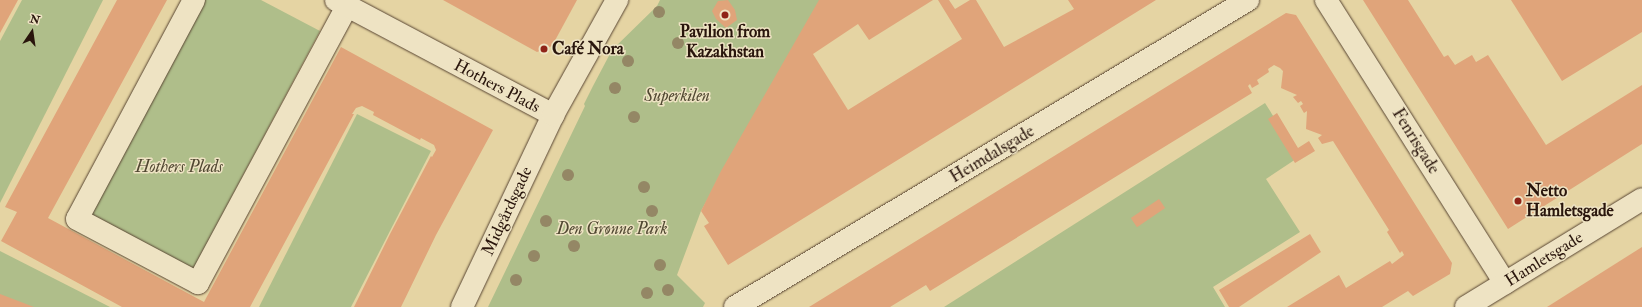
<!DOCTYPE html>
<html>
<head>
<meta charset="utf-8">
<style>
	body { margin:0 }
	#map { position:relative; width:1642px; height:307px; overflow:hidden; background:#e5d4a3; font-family:"IM FELL Double Pica",serif }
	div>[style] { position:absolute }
	.green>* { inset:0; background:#afbe8a }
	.building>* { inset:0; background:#e0a47a; transform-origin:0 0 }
	.roads { filter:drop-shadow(0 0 1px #584532) drop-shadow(0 0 1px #584532) }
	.minor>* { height:22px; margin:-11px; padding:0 11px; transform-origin:11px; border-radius:11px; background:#eee3c3 }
	.trees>* { width:12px; height:12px; margin:-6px; border-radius:50%; background:#948765 }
	.dots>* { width:11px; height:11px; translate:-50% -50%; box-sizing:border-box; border:2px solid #eee3c3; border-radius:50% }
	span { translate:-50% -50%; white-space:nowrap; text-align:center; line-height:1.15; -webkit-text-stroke:3px #eee3c3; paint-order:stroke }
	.poi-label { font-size:17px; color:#29150c; font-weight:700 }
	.left { translate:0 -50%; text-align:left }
	.street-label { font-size:17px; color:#29150c }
	.park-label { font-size:17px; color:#514832; font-style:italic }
	.north { position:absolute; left:12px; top:12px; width:40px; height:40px; -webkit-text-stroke:3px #eee3c3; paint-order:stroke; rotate:13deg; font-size:11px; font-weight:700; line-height:16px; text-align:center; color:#29150c }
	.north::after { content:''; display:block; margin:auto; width:14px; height:18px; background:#29150c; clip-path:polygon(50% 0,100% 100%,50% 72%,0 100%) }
</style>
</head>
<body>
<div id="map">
	<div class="green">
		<i style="clip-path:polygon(22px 0,103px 0,0 203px,0 41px)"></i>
		<i style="clip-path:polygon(201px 0,261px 0,320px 31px,193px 269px,87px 212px)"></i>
		<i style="clip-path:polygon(660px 0,820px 0,701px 211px,677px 275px,705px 303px,703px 307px,488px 307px,585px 106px,584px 104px,593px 86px,612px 50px,657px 6px)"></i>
		<i style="clip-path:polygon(1265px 103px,1299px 157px,1266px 179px,1300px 232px,1213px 287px,1225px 307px,944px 307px)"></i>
		<i style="clip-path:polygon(357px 114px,431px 151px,351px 307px,259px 307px)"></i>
		<i style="clip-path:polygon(0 251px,110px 307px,0 307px)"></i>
	</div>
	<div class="building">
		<i style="clip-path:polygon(0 0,18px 0,0 33px)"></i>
		<i style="clip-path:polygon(117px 0,167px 0,48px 218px,204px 302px,341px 47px,493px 130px,436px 235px,401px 307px,354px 307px,390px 234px,431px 156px,432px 157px,436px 150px,434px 145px,421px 138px,420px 140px,373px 115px,374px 112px,362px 106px,356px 108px,352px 114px,354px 114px,250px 307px,122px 307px,1px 241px,17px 212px,5px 207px)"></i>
		<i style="clip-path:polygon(443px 0,577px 0,552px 46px,537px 52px)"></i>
		<i style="clip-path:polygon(728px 0,735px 10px,737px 20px,726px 28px,716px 19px,712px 11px,718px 1px)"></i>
		<i style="clip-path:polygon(819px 0,933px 0,869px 40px,858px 24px,813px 54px,848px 110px,962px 39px,938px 0,949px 0,955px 9px,970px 0,976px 0,1004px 47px,1074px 9px,1068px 0,1156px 0,728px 265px,704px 226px,709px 223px,701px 211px,721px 171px)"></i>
		<i style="clip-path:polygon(1363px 0,1408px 0,1444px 57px,1448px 55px,1455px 65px,1472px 55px,1476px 62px,1488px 55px,1546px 145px,1642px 85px,1642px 144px,1508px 229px)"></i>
		<i style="clip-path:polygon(1511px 0,1642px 0,1642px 32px,1562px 81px)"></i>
		<i style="clip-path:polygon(1286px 13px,1296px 15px,1452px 263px,1450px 274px,1413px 296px,1408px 291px,1382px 307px,1287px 307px,1339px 275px,1346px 288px,1390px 261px,1392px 264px,1404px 255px,1402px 251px,1400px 253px,1387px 232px,1389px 230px,1333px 141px,1322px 144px,1318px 138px,1322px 135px,1306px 129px,1307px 111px,1304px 113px,1300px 106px,1303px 104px,1301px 101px,1298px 103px,1293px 97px,1297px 95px,1281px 88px,1283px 71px,1280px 68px,1274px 65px,1268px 69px,1269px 72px,1257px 80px,1259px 84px,1252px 88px,1250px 84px,1248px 86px,1252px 93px,930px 291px,926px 285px,890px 307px,809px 307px)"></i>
		<i style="clip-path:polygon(1277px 113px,1298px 148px,1309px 141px,1315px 151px,1295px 163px,1268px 119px)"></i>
		<i style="left:1159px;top:199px;width:11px;height:34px;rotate:56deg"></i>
		<i style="clip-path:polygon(1310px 234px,1321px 252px,1239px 307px,1229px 307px,1219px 290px)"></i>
		<i style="clip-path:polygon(1642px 247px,1642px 307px,1547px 307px)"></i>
		<i style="clip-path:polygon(0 294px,34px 307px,0 307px)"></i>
	</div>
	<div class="roads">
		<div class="minor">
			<i style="left:194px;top:0;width:248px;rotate:118.1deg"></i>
			<i style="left:77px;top:219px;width:137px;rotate:27.9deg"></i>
			<i style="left:198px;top:283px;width:315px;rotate:-61.7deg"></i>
			<i style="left:336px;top:0;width:246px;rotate:27.9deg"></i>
			<i style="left:1326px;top:0;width:335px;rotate:57.7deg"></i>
			<i style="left:462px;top:307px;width:212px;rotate:-64.6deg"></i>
			<i style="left:553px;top:115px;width:132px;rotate:-60.9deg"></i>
			<i style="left:735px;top:307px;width:598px;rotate:-30.9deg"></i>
			<i style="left:1466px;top:307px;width:206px;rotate:-31.5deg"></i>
		</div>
	</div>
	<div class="trees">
		<i style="left:659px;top:12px"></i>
		<i style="left:678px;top:43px"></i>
		<i style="left:628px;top:61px"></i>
		<i style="left:615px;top:88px"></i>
		<i style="left:634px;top:117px"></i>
		<i style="left:568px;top:175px"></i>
		<i style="left:644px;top:187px"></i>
		<i style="left:652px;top:211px"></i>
		<i style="left:546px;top:221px"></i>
		<i style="left:574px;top:246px"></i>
		<i style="left:534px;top:256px"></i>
		<i style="left:660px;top:265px"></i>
		<i style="left:516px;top:280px"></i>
		<i style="left:668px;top:290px"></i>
		<i style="left:647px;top:293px"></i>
	</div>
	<div class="dots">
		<i style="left:725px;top:15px;background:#8f2418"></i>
		<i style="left:544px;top:49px;background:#8f2418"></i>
		<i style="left:1518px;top:201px;background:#8f2418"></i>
	</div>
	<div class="poi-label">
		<span style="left:725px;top:42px">Pavilion from<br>Kazakhstan</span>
		<span class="left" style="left:552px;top:49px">Café Nora</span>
		<span class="left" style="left:1526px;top:201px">Netto<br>Hamletsgade</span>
	</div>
	<div class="street-label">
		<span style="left:497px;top:86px;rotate:28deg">Hothers Plads</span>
		<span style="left:1416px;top:141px;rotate:58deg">Fenrisgade</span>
		<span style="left:992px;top:154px;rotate:-31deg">Heimdalsgade</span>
		<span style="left:507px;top:211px;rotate:-65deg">Midgårdsgade</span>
		<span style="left:1544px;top:259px;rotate:-32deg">Hamletsgade</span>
	</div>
	<div class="park-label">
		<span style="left:677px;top:96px">Superkilen</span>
		<span style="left:179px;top:167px">Hothers Plads</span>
		<span style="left:612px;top:229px">Den Grønne Park</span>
	</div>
	<div class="north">N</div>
</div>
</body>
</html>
